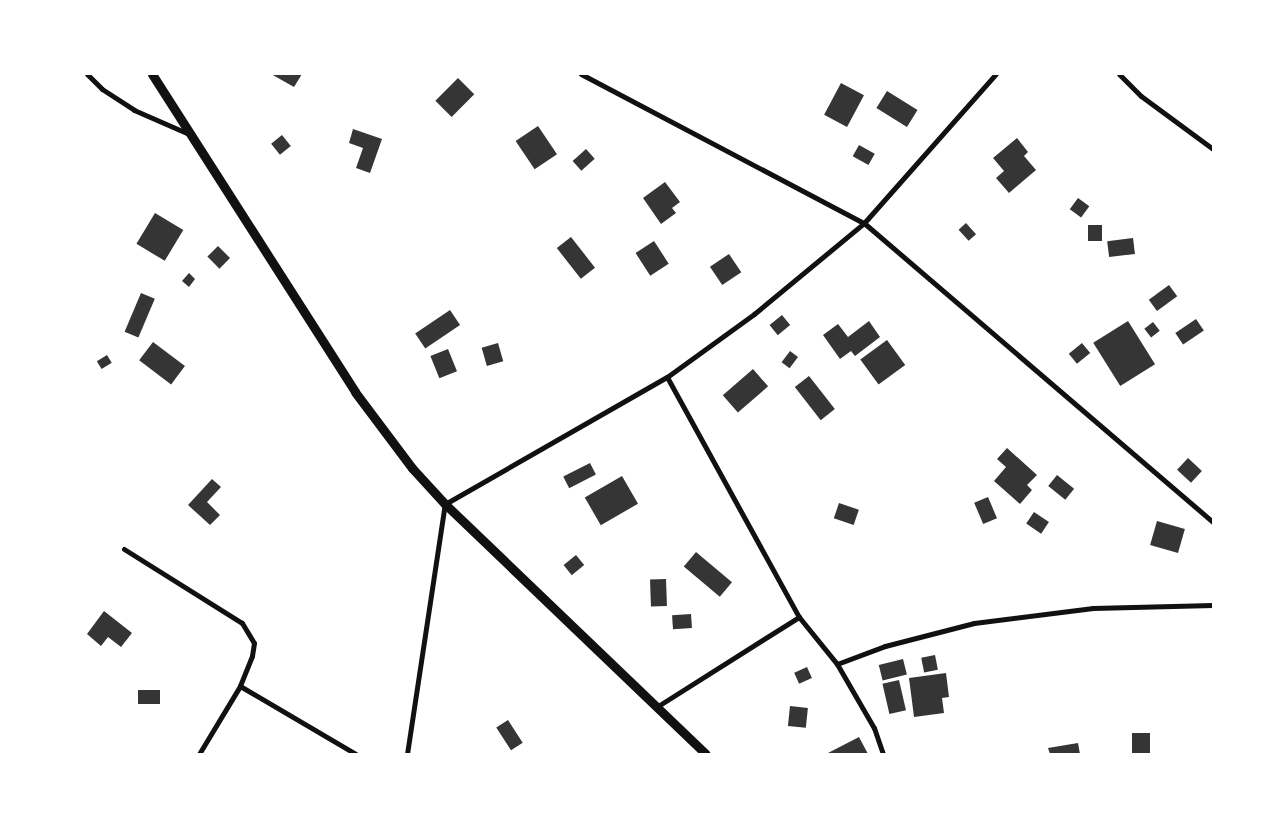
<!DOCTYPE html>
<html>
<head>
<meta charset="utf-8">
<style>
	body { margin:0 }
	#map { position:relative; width:1287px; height:828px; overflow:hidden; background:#fff; font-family:"Titillium Web",sans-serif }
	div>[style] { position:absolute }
	.building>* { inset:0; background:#353535; transform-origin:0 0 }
	.minor>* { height:5px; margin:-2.5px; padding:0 2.5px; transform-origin:2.5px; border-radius:2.5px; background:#111 }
	.tertiary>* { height:9px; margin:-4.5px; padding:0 4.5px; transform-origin:4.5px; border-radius:4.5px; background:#111 }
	span { translate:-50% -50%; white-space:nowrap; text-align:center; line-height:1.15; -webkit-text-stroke:5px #fff; paint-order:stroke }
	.frame { position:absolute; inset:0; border:75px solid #fff; pointer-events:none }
</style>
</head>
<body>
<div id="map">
	<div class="building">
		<i style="clip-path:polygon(271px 74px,302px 74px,294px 87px)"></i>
		<i style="left:458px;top:78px;width:23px;height:32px;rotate:45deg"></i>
		<i style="left:841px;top:83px;width:26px;height:36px;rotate:28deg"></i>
		<i style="left:887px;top:91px;width:36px;height:20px;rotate:32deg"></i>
		<i style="left:538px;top:126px;width:34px;height:27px;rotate:56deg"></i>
		<i style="clip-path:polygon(353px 129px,382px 139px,370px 173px,356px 168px,363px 148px,349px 143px)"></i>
		<i style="left:282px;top:135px;width:14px;height:14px;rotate:51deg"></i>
		<i style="clip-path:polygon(1017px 138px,1028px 152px,1024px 156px,1036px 170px,1009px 193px,996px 178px,1004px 171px,993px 158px)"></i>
		<i style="left:859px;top:145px;width:18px;height:13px;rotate:29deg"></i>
		<i style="left:586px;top:149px;width:13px;height:18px;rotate:48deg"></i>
		<i style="clip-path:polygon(665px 182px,680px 202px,672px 208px,676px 213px,661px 224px,643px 198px)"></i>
		<i style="left:1078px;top:198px;width:14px;height:14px;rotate:36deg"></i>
		<i style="left:155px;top:213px;width:33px;height:36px;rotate:31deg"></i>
		<i style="left:966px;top:223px;width:15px;height:10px;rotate:48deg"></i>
		<i style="left:1088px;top:225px;width:14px;height:16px"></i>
		<i style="left:571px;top:237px;width:39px;height:18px;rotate:52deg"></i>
		<i style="left:1133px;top:238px;width:16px;height:26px;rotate:83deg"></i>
		<i style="left:654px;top:241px;width:27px;height:22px;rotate:57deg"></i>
		<i style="left:218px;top:246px;width:17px;height:15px;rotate:45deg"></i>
		<i style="left:729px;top:254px;width:22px;height:23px;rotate:56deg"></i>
		<i style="clip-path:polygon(189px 273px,195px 279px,189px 287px,182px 281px)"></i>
		<i style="left:1169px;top:285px;width:14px;height:25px;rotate:54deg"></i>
		<i style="left:141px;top:293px;width:15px;height:42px;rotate:23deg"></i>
		<i style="left:450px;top:310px;width:18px;height:42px;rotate:56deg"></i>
		<i style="left:782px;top:315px;width:13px;height:16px;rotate:51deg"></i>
		<i style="left:1196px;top:319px;width:14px;height:25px;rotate:56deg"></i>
		<i style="clip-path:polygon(869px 321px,880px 337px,855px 356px,851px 351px,840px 359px,823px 335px,838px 324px,848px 337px)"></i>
		<i style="left:1128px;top:321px;width:51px;height:41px;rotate:58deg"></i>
		<i style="left:1153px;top:322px;width:11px;height:11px;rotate:52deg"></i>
		<i style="left:887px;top:340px;width:31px;height:33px;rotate:54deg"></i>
		<i style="left:153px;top:342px;width:40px;height:23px;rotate:37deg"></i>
		<i style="left:498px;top:343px;width:19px;height:17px;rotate:74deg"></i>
		<i style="left:1082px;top:343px;width:13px;height:17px;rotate:51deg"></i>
		<i style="left:448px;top:349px;width:24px;height:19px;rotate:68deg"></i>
		<i style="left:790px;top:351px;width:10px;height:14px;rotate:37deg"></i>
		<i style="left:107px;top:355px;width:9px;height:12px;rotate:58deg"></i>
		<i style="left:753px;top:369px;width:23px;height:40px;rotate:49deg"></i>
		<i style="left:809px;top:376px;width:42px;height:18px;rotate:52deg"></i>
		<i style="clip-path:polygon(1007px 448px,1037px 475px,1027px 485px,1032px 490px,1020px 504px,994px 481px,1006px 467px,997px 459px)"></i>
		<i style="left:1188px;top:458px;width:19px;height:16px;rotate:43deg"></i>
		<i style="left:590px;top:463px;width:13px;height:30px;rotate:63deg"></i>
		<i style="left:1057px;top:475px;width:22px;height:14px;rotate:39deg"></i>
		<i style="left:622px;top:476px;width:32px;height:43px;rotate:60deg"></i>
		<i style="clip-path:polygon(212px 479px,221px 487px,207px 502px,220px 515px,210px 525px,188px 505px)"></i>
		<i style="left:988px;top:497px;width:23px;height:15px;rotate:67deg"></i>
		<i style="left:839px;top:503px;width:21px;height:16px;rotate:19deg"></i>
		<i style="left:1034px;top:512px;width:18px;height:14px;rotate:34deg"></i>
		<i style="left:1157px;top:521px;width:29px;height:25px;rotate:16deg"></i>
		<i style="left:696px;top:552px;width:47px;height:19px;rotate:40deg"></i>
		<i style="left:576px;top:555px;width:13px;height:16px;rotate:51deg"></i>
		<i style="left:666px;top:579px;width:27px;height:16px;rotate:88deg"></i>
		<i style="clip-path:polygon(104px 611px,132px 633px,121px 647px,108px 637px,101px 646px,87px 634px)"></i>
		<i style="left:691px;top:614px;width:14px;height:19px;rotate:86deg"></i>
		<i style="left:935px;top:655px;width:15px;height:14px;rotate:79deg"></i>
		<i style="left:903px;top:659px;width:16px;height:25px;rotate:76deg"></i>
		<i style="left:807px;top:667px;width:12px;height:14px;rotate:66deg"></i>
		<i style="clip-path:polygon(946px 673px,949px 697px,942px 698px,944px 713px,914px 717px,909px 678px)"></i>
		<i style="left:899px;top:680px;width:31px;height:17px;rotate:77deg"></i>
		<i style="left:138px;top:690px;width:22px;height:14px"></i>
		<i style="left:790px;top:706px;width:18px;height:20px;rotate:6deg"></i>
		<i style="left:508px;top:720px;width:27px;height:14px;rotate:57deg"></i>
		<i style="left:1132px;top:733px;width:18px;height:21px"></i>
		<i style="clip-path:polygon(859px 737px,868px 754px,829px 754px,828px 753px)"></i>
		<i style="clip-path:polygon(1078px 743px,1080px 754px,1050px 754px,1048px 748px)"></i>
	</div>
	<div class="minor">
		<i style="left:87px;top:74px;width:21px;rotate:45deg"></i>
		<i style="left:102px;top:89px;width:38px;rotate:33deg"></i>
		<i style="left:134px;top:110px;width:60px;rotate:23.6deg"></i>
		<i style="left:581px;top:74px;width:320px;rotate:27.8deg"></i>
		<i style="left:864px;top:223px;width:460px;rotate:40.6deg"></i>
		<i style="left:1119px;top:74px;width:31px;rotate:45deg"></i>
		<i style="left:1141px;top:96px;width:89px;rotate:36.4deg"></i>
		<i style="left:667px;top:377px;width:274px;rotate:61.2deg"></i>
		<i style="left:799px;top:617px;width:60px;rotate:51deg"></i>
		<i style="left:124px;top:549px;width:139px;rotate:32.1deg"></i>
		<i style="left:242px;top:623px;width:23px;rotate:59deg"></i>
		<i style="left:254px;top:643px;width:13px;rotate:99deg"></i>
		<i style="left:252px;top:656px;width:32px;rotate:112deg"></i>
		<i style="left:658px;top:706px;width:167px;rotate:-32.3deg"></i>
		<i style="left:199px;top:754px;width:79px;rotate:-58.9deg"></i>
		<i style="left:240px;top:686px;width:134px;rotate:30.4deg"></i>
		<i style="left:407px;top:754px;width:253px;rotate:-81.4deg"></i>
		<i style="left:445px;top:504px;width:256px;rotate:-29.8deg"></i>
		<i style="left:667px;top:377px;width:107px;rotate:-35.9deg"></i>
		<i style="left:754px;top:314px;width:143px;rotate:-39.6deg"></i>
		<i style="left:864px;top:223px;width:199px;rotate:-48.5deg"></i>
		<i style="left:883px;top:754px;width:28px;rotate:-109deg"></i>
		<i style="left:874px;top:728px;width:74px;rotate:-120deg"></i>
		<i style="left:837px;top:664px;width:51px;rotate:-20.6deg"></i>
		<i style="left:885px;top:646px;width:92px;rotate:-14.5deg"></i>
		<i style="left:974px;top:623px;width:120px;rotate:-7.2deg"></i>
		<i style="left:1093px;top:608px;width:120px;rotate:-1.4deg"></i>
	</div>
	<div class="tertiary">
		<i style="left:152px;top:74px;width:377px;rotate:57.4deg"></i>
		<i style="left:355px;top:392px;width:95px;rotate:53.1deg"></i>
		<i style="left:412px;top:468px;width:49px;rotate:47.5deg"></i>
		<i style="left:445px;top:504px;width:361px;rotate:43.8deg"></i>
	</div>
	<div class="frame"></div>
</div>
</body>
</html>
